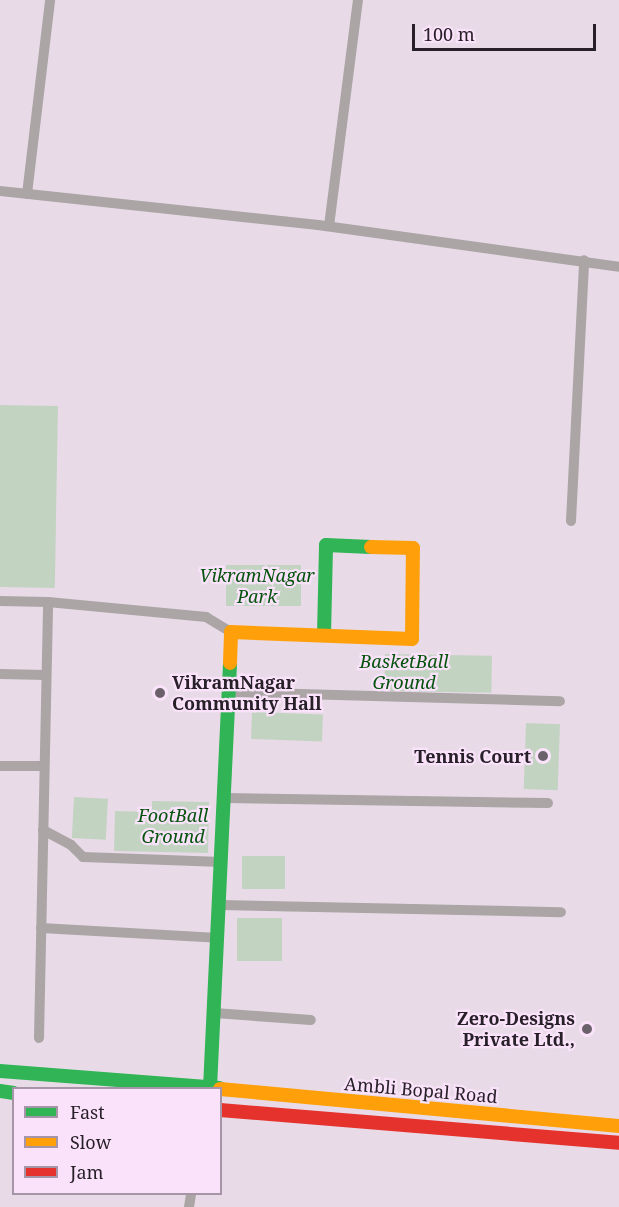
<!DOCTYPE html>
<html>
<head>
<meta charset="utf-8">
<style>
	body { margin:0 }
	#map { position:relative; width:619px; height:1207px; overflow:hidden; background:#e8dbe7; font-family:"Noto Serif",serif }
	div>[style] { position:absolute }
	.green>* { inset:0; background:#c3d3c2; transform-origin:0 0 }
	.street>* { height:10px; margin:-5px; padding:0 5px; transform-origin:5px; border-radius:5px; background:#aba5a6 }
	.fast>* { height:14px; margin:-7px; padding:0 7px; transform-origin:7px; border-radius:7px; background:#30b455 }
	.slow>* { height:14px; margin:-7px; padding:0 7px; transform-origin:7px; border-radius:7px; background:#ff9f0a }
	.jam>* { height:14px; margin:-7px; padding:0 7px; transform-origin:7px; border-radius:7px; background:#e5322d }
	.dots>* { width:16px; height:16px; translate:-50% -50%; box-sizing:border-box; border:3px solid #fae3fa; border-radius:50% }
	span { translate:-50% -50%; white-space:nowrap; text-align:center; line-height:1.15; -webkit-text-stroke:4.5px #fae3fa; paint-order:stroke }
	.park-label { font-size:18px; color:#06530d; font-style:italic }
	.poi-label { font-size:18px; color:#282028; font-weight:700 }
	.left { translate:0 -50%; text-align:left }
	.right { translate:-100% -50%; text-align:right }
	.street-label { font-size:18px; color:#282028 }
	.legend { position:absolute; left:12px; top:1087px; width:210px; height:108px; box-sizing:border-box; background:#fae3fa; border:2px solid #a695a6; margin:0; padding:8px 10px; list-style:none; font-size:18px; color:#282028 }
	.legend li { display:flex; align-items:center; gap:12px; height:30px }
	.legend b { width:30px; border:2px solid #a695a6 }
	.scale { position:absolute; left:412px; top:24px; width:184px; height:27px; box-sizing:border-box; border:3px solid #282028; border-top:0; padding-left:8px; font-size:18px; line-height:21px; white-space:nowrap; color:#282028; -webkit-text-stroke:4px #fae3fa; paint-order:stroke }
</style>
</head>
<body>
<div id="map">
	<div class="green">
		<i style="left:0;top:405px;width:58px;height:182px;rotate:1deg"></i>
		<i style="left:226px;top:565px;width:75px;height:41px"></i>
		<i style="left:385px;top:654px;width:107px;height:37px;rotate:1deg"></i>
		<i style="left:252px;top:712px;width:71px;height:27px;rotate:2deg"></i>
		<i style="left:526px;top:723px;width:34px;height:66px;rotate:2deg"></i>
		<i style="left:74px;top:797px;width:34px;height:41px;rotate:3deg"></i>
		<i style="clip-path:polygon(152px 801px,209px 802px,208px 853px,114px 851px,115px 811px,152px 812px)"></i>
		<i style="left:242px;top:856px;width:43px;height:33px"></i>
		<i style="left:237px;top:918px;width:45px;height:43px"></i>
	</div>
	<div class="street">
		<i style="left:0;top:191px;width:320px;rotate:6.1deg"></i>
		<i style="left:318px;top:225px;width:304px;rotate:7.9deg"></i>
		<i style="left:27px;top:194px;width:195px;rotate:-83.2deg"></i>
		<i style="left:329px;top:226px;width:228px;rotate:-82.7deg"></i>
		<i style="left:571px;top:521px;width:261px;rotate:-87.1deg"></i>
		<i style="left:0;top:601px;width:48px;rotate:1.2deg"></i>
		<i style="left:48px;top:602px;width:159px;rotate:5.4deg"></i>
		<i style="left:206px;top:617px;width:29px;rotate:31deg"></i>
		<i style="left:0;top:674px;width:46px;rotate:1.2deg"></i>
		<i style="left:229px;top:692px;width:331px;rotate:1.6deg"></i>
		<i style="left:0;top:766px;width:44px"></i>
		<i style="left:224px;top:798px;width:324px;rotate:0.9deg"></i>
		<i style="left:43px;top:830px;width:32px;rotate:28deg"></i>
		<i style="left:71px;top:845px;width:17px;rotate:45deg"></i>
		<i style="left:83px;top:857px;width:139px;rotate:2.1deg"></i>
		<i style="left:220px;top:905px;width:341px;rotate:1.2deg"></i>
		<i style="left:41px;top:928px;width:177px;rotate:3.2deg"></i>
		<i style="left:215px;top:1013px;width:96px;rotate:4.2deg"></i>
		<i style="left:39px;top:1038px;width:436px;rotate:-88.8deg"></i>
		<i style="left:189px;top:1207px;width:13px;rotate:-81deg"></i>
	</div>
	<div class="fast">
		<i style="left:324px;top:635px;width:90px;rotate:-88.7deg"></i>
		<i style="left:326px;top:545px;width:45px;rotate:2.5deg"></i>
		<i style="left:0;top:1071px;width:220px;rotate:4.4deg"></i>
		<i style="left:210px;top:1088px;width:425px;rotate:-87.3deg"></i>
		<i style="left:0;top:1091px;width:14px;rotate:8deg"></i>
	</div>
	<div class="slow">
		<i style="left:230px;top:663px;width:31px;rotate:-88deg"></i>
		<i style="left:231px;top:632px;width:181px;rotate:2.2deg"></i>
		<i style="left:412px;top:639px;width:91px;rotate:-89.4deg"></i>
		<i style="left:413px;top:548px;width:42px;rotate:-178.6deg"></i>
		<i style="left:220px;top:1089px;width:401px;rotate:5.3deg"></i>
	</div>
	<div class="jam">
		<i style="left:220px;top:1110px;width:400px;rotate:4.7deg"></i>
	</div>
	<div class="dots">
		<i style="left:160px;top:693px;background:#6b616b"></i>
		<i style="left:543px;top:756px;background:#6b616b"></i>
		<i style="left:587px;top:1029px;background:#6b616b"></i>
	</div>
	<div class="park-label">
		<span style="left:257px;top:586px">VikramNagar<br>Park</span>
		<span style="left:404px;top:672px">BasketBall<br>Ground</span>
		<span style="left:173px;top:826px">FootBall<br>Ground</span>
	</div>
	<div class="poi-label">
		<span class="left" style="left:172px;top:693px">VikramNagar<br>Community Hall</span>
		<span class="right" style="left:531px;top:756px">Tennis Court</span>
		<span class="right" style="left:575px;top:1029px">Zero-Designs<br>Private Ltd.,</span>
	</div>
	<div class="street-label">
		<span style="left:421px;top:1090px;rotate:5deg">Ambli Bopal Road</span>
	</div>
	<ul class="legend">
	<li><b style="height:8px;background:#30b455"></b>Fast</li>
	<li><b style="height:8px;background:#ff9f0a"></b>Slow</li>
	<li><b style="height:8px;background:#e5322d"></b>Jam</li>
	</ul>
	<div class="scale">100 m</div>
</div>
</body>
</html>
